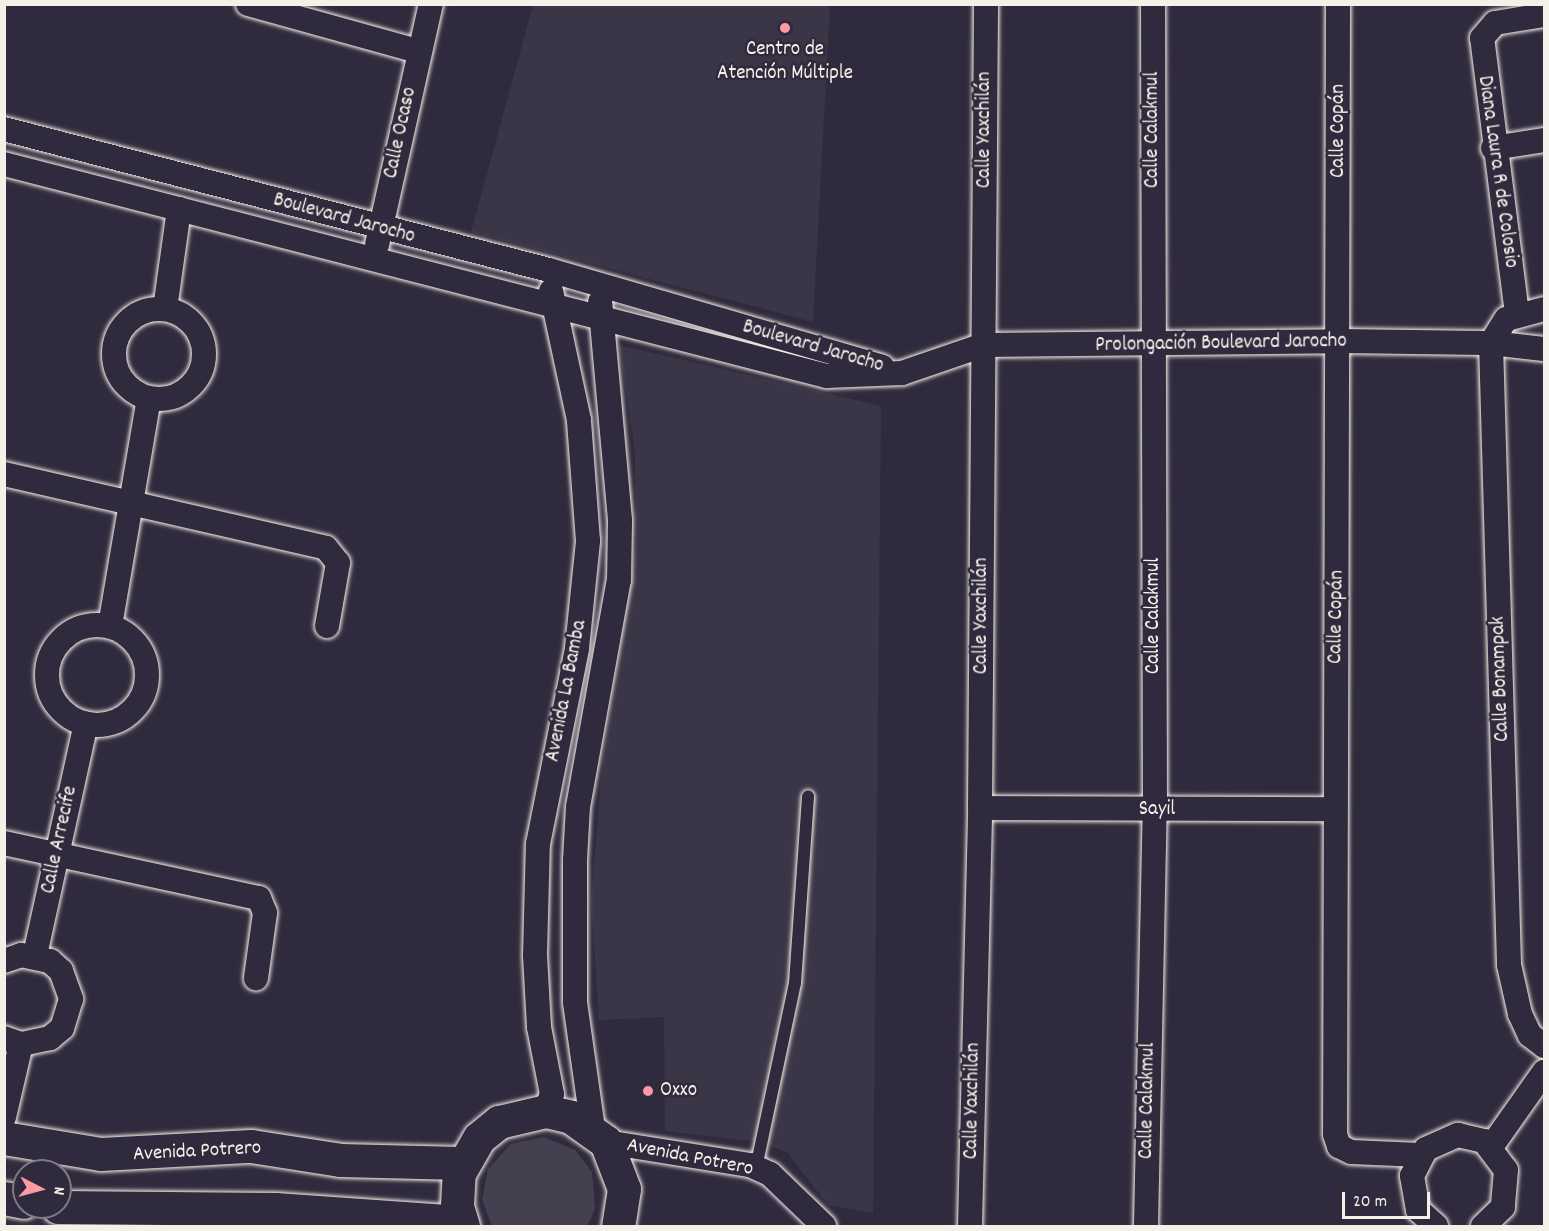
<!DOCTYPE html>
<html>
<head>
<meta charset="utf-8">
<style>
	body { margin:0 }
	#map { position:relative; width:1549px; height:1231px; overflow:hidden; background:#2f2a3d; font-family:Dekko,sans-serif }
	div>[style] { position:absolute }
	.built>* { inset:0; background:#3b3647 }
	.green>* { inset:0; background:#454050 }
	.roads { filter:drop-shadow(0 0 2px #f4f1e8) drop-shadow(0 0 2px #f4f1e8) }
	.lane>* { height:12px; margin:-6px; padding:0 6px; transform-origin:6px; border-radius:6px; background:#2f2a3d }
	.street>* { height:24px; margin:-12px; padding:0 12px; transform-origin:12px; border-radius:12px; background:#2f2a3d }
	.street>.ring { margin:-12px; padding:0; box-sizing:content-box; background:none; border:24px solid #2f2a3d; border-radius:50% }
	.secondary>* { height:33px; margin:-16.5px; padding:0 16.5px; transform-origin:16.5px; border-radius:16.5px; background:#2f2a3d }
	.dots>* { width:16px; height:16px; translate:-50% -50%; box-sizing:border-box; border:3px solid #2f2a3d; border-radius:50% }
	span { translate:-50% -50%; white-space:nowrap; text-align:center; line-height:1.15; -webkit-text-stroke:5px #2f2a3d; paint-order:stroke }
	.poi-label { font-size:21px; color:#f4f1e8 }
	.left { translate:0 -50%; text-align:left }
	.street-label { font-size:21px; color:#f4f1e8 }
	.frame { position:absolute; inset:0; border:6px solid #f4f1e8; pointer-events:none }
	.north { position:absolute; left:12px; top:1159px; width:60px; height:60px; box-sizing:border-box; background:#2f2a3d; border:2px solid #7e7a81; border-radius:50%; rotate:96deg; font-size:16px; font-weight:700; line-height:24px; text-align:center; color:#f4f1e8 }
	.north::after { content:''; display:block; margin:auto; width:21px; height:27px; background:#ff9aa2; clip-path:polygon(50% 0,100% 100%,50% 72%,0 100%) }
	.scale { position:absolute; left:1342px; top:1192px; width:88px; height:27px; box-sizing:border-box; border:3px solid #f4f1e8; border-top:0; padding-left:8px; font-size:18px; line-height:21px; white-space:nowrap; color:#f4f1e8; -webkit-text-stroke:4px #2f2a3d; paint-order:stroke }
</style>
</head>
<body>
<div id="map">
	<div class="built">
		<i style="clip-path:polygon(533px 5px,830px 5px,813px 322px,471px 232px)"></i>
		<i style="clip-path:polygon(619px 345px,881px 406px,873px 1213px,828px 1205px,787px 1152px,760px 1142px,665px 1131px,664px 1017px,599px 1020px,591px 900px,603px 758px,636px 550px,635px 452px)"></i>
	</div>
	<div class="green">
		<i style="clip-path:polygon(543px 1137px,575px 1150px,592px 1172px,595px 1208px,590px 1221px,586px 1226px,492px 1226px,482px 1200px,488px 1169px,511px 1144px)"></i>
	</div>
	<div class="roads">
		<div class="lane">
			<i style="left:756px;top:1168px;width:189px;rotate:-78.1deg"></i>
			<i style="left:795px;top:983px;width:187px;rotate:-86deg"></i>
		</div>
		<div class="street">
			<i style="left:248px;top:4px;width:176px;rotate:15.5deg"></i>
			<i style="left:1338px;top:4px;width:1130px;rotate:90.15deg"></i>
			<i style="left:1335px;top:1134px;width:13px;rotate:72deg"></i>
			<i style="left:1339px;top:1146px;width:13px;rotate:27deg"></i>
			<i style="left:1351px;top:1152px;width:69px;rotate:2.5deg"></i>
			<i style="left:4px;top:129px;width:563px;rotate:14.51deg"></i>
			<i style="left:549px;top:270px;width:347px;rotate:16.2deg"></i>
			<i style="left:1493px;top:148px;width:52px;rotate:-8.9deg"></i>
			<i style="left:4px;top:164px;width:850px;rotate:14.45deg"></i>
			<i style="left:827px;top:376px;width:75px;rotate:-2.3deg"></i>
			<i style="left:902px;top:373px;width:87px;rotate:-18.9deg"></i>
			<i style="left:984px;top:345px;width:357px;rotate:-0.6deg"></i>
			<i style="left:1341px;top:341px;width:150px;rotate:0.8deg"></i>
			<i style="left:1491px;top:343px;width:53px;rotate:6.5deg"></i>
			<i style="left:377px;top:245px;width:247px;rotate:-77.4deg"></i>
			<i class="ring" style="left:114px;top:309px;width:66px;height:66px"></i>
			<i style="left:165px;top:309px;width:101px;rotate:-82deg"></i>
			<i style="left:1544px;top:309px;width:39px;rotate:165deg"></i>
			<i style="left:1506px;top:319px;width:28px;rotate:122deg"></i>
			<i style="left:1491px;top:343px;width:622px;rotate:88.34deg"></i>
			<i style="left:1509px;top:965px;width:50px;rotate:77.3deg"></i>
			<i style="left:1520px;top:1014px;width:23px;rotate:65deg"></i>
			<i style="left:1530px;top:1035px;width:18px;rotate:38deg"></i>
			<i style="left:1517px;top:314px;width:278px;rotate:-97.2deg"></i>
			<i style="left:1482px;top:38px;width:20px;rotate:-49deg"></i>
			<i style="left:1495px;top:23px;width:50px;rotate:-9.3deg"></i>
			<i style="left:4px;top:474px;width:330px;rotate:12.9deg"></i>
			<i style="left:326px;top:548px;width:19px;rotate:51deg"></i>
			<i style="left:338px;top:563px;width:64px;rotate:99.9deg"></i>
			<i class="ring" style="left:47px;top:625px;width:76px;height:76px"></i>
			<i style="left:110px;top:626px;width:230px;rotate:-80.3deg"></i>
			<i style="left:980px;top:808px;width:354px;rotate:0.2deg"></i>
			<i style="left:4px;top:843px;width:261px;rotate:12.2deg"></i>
			<i style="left:259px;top:898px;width:16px;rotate:68deg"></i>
			<i style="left:265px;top:913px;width:66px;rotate:97.9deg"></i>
			<i style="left:35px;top:955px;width:237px;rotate:-77.6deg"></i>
			<i style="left:4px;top:961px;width:18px;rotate:-19deg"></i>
			<i style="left:21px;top:955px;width:30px;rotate:12deg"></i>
			<i style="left:50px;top:961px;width:15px;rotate:42deg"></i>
			<i style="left:61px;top:971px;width:30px;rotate:70deg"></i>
			<i style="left:71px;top:999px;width:30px;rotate:107deg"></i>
			<i style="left:62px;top:1028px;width:16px;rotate:140deg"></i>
			<i style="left:50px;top:1038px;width:30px;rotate:168deg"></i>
			<i style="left:21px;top:1044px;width:18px;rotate:-161deg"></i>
			<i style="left:546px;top:1111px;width:18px;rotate:-71deg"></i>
			<i style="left:552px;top:1094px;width:68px;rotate:-101deg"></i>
			<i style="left:539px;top:1027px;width:72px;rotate:-93.2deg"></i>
			<i style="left:535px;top:955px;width:111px;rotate:-88.5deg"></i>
			<i style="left:538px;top:844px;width:200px;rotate:-78.7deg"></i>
			<i style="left:577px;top:648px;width:108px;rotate:-84.1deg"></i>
			<i style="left:588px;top:541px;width:121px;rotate:-94.3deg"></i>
			<i style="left:579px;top:420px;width:132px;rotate:-102.2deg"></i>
			<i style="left:4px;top:1117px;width:75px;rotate:-76.9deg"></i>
			<i style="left:593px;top:1129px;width:128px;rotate:-98.1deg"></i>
			<i style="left:575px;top:1002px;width:142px;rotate:-90deg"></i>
			<i style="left:575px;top:860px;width:53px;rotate:-86.8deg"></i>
			<i style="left:578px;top:807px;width:231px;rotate:-79.8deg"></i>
			<i style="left:619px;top:580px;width:60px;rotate:-89deg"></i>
			<i style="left:620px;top:520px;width:219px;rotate:-95.2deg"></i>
			<i style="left:606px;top:1142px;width:146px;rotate:9.1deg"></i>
			<i style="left:750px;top:1165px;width:22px;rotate:24deg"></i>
			<i style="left:770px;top:1174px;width:75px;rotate:43.9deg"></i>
			<i style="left:1491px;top:1147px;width:92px;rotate:-54.8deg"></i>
			<i style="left:970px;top:1226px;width:418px;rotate:-88.6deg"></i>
			<i style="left:980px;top:808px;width:804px;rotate:-89.57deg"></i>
			<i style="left:1146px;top:1226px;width:415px;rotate:-88.8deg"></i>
			<i style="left:1155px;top:811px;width:807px;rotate:-90.14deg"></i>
			<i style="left:1436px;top:1226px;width:24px;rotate:-138deg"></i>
			<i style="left:1418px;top:1210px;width:35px;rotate:-100deg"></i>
			<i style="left:1412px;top:1176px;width:30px;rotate:-63deg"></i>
			<i style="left:1426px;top:1149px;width:35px;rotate:-24deg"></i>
			<i style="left:1458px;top:1135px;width:27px;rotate:13deg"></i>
			<i style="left:1484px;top:1141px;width:36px;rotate:53deg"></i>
			<i style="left:1506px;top:1170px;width:37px;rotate:95deg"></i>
			<i style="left:1503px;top:1207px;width:28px;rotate:136deg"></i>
		</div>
		<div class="secondary">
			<i style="left:4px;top:1138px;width:98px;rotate:9.4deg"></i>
			<i style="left:101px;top:1154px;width:150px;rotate:-3.1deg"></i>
			<i style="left:251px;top:1146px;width:90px;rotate:8.9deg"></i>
			<i style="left:340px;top:1160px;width:121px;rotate:1.4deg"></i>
			<i style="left:4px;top:1198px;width:20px;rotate:11deg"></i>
			<i style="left:58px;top:1207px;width:217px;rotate:0.5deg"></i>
			<i style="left:275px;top:1209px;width:186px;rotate:4deg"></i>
			<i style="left:463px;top:1226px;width:21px;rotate:-107deg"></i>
			<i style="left:457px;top:1206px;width:33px;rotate:-87deg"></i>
			<i style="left:459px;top:1173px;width:40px;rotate:-60.3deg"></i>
			<i style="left:479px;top:1138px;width:26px;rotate:-39deg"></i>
			<i style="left:499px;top:1122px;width:48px;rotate:-13.2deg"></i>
			<i style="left:546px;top:1111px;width:26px;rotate:13deg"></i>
			<i style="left:571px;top:1117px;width:43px;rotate:35.5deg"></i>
			<i style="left:606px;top:1142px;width:50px;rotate:69deg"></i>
			<i style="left:624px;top:1189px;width:37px;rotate:99deg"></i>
		</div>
	</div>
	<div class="dots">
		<i style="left:785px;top:28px;background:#ff9aa2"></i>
		<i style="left:648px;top:1091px;background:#ff9aa2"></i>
	</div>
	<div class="poi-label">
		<span style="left:785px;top:62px">Centro de<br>Atención Múltiple</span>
		<span class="left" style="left:660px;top:1091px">Oxxo</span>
	</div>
	<div class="street-label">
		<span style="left:985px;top:130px;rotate:-90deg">Calle Yaxchilán</span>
		<span style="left:1153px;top:130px;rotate:-90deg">Calle Calakmul</span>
		<span style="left:1339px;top:131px;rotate:-90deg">Calle Copán</span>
		<span style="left:401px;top:133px;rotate:-78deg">Calle Ocaso</span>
		<span style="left:1497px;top:172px;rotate:82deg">Diana Laura R de Colosio</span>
		<span style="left:344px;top:219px;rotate:15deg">Boulevard Jarocho</span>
		<span style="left:1221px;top:344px;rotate:-1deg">Prolongación Boulevard Jarocho</span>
		<span style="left:813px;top:347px;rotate:16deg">Boulevard Jarocho</span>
		<span style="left:982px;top:616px;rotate:-90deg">Calle Yaxchilán</span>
		<span style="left:1154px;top:616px;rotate:-90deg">Calle Calakmul</span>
		<span style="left:1337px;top:617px;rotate:-89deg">Calle Copán</span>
		<span style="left:1501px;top:679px;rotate:-92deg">Calle Bonampak</span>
		<span style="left:567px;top:691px;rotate:-79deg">Avenida La Bamba</span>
		<span style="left:1157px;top:810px">Sayil</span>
		<span style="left:60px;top:840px;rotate:-78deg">Calle Arrecife</span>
		<span style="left:973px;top:1101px;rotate:-89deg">Calle Yaxchilán</span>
		<span style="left:1148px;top:1101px;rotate:-89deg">Calle Calakmul</span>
		<span style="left:197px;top:1152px;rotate:-3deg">Avenida Potrero</span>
		<span style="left:690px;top:1158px;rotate:11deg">Avenida Potrero</span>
	</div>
	<div class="frame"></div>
	<div class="north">N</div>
	<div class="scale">20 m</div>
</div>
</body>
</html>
